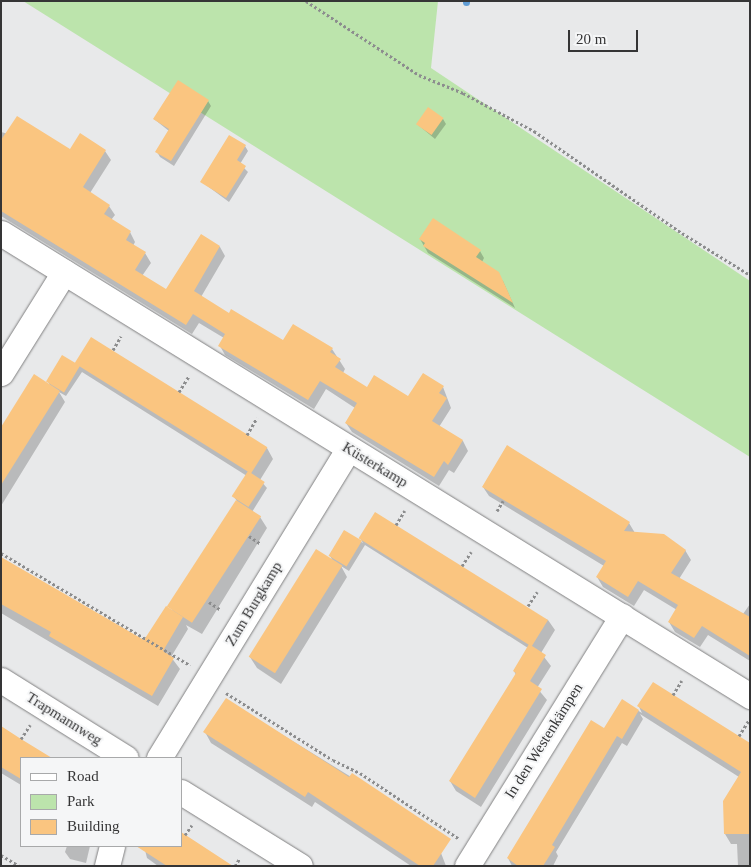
<!DOCTYPE html>
<html>
<head>
<meta charset="utf-8">
<style>
	body { margin:0 }
	#map { position:relative; width:751px; height:867px; overflow:hidden; background:#e8e9ea; font-family:Georgia,serif }
	div>[style] { position:absolute }
	.green>* { inset:0; background:#bce4ac }
	.shadow>* { inset:0; background:#0003 }
	.stream>* { height:7px; margin:-3.5px; padding:0 3.5px; transform-origin:3.5px; border-radius:3.5px; background:#609dd5 }
	.building>* { inset:0; background:#fac580; transform-origin:0 0 }
	.path>* { height:3px; margin-top:-1.5px; transform-origin:0; background:repeating-linear-gradient(90deg,#8c8d8e 0 2.5px,transparent 0 5px) }
	.roads { filter:drop-shadow(0 0 1px #808081) drop-shadow(0 0 1px #808081) }
	.street>* { height:25px; margin:-12.5px; padding:0 12.5px; transform-origin:12.5px; border-radius:12.5px; background:#fff }
	span { translate:-50% -50%; white-space:nowrap; text-align:center; line-height:1.15; -webkit-text-stroke:4px #f5f6f7; paint-order:stroke }
	.street-label { font-size:15px; color:#353536 }
	.frame { position:absolute; inset:0; border:2px solid #353536; pointer-events:none }
	.legend { position:absolute; left:20px; top:757px; width:162px; height:90px; box-sizing:border-box; background:#f5f6f7; border:1px solid #a8a9aa; margin:0; padding:6px 9px; list-style:none; font-size:15px; color:#353536 }
	.legend li { display:flex; align-items:center; gap:10px; height:25px }
	.legend b { width:25px; border:1px solid #a8a9aa }
	.scale { position:absolute; left:568px; top:30px; width:70px; height:22px; box-sizing:border-box; border:2px solid #353536; border-top:0; padding-left:6px; font-size:15px; line-height:18px; white-space:nowrap; color:#353536; -webkit-text-stroke:4px #f5f6f7; paint-order:stroke }
</style>
</head>
<body>
<div id="map">
	<div class="green">
		<i style="clip-path:polygon(23px 1px,438px 1px,431px 68px,750px 281px,750px 457px)"></i>
	</div>
	<div class="shadow">
		<i style="clip-path:polygon(208px 101px,211px 106px,174px 166px,160px 157px,157px 152px,169px 131px,154px 119px)"></i>
		<i style="clip-path:polygon(443px 119px,446px 124px,435px 139px,417px 124px)"></i>
		<i style="clip-path:polygon(1px 132px,70px 150px,105px 151px,111px 160px,90px 193px,109px 206px,115px 215px,111px 220px,130px 232px,135px 242px,133px 246px,145px 253px,151px 263px,142px 276px,166px 291px,201px 236px,220px 247px,225px 256px,201px 297px,229px 315px,284px 341px,332px 349px,345px 369px,343px 373px,367px 389px,409px 398px,443px 387px,451px 408px,439px 427px,463px 441px,468px 451px,454px 473px,449px 470px,439px 486px,352px 432px,346px 423px,355px 408px,326px 389px,314px 409px,225px 355px,220px 346px,224px 338px,199px 323px,192px 334px,1px 216px)"></i>
		<i style="clip-path:polygon(245px 146px,248px 151px,240px 164px,248px 172px,229px 202px,202px 182px)"></i>
		<i style="clip-path:polygon(420px 239px,480px 251px,484px 258px,482px 262px,503px 281px,515px 308px,428px 253px)"></i>
		<i style="clip-path:polygon(63px 357px,79px 367px,77px 363px,267px 448px,273px 459px,260px 480px,267px 488px,252px 512px,260px 517px,267px 528px,202px 634px,186px 625px,188px 629px,171px 657px,180px 669px,158px 706px,1px 613px,1px 559px,145px 642px,173px 612px,171px 608px,237px 501px,234px 497px,247px 476px,82px 372px,66px 396px,59px 392px,65px 402px,1px 506px,1px 430px,50px 386px,48px 381px)"></i>
		<i style="clip-path:polygon(483px 487px,629px 523px,635px 533px,685px 550px,691px 560px,679px 579px,743px 614px,750px 604px,750px 661px,708px 635px,700px 647px,675px 632px,669px 622px,677px 610px,644px 590px,634px 606px,603px 587px,597px 577px,604px 566px,489px 496px)"></i>
		<i style="clip-path:polygon(345px 532px,363px 543px,360px 538px,548px 620px,555px 630px,541px 653px,551px 666px,537px 688px,547px 700px,481px 807px,456px 791px,450px 781px,516px 675px,514px 671px,528px 648px,365px 545px,349px 571px,341px 566px,347px 577px,281px 684px,257px 668px,250px 657px,333px 561px,330px 556px)"></i>
		<i style="clip-path:polygon(226px 700px,395px 804px,441px 853px,446px 866px,411px 866px,315px 802px,312px 807px,211px 743px,205px 732px)"></i>
		<i style="clip-path:polygon(622px 701px,642px 713px,639px 707px,750px 744px,750px 866px,738px 866px,737px 844px,731px 844px,725px 834px,739px 777px,640px 714px,643px 719px,627px 746px,622px 743px,556px 852px,558px 856px,553px 866px,512px 866px,508px 858px,605px 730px)"></i>
		<i style="clip-path:polygon(1px 728px,50px 758px,21px 758px,21px 785px,1px 773px)"></i>
		<i style="clip-path:polygon(67px 846px,90px 846px,86px 863px,70px 859px,65px 852px)"></i>
		<i style="clip-path:polygon(144px 846px,181px 846px,231px 866px,158px 866px,147px 858px)"></i>
	</div>
	<div class="stream">
		<i style="left:466px;top:2px;width:1px;rotate:-90deg"></i>
	</div>
	<div class="building">
		<i style="clip-path:polygon(178px 80px,209px 100px,171px 161px,155px 152px,169px 129px,153px 119px)"></i>
		<i style="left:428px;top:107px;width:19px;height:21px;rotate:35deg"></i>
		<i style="clip-path:polygon(17px 116px,70px 149px,80px 133px,106px 150px,83px 187px,110px 205px,104px 214px,131px 231px,126px 240px,146px 252px,135px 270px,166px 289px,201px 234px,220px 246px,194px 291px,229px 313px,231px 309px,283px 340px,293px 324px,333px 348px,330px 352px,341px 359px,335px 367px,367px 387px,374px 375px,408px 396px,423px 373px,444px 386px,439px 393px,447px 398px,432px 421px,463px 440px,448px 465px,444px 461px,434px 477px,345px 423px,357px 403px,320px 381px,308px 400px,218px 346px,225px 334px,193px 314px,186px 325px,1px 211px,1px 140px)"></i>
		<i style="clip-path:polygon(229px 135px,246px 145px,237px 160px,246px 166px,226px 198px,200px 182px)"></i>
		<i style="clip-path:polygon(433px 218px,481px 250px,476px 257px,499px 272px,513px 303px,423px 246px,425px 243px,419px 239px)"></i>
		<i style="left:91px;top:337px;width:208px;height:31px;rotate:32deg"></i>
		<i style="left:62px;top:355px;width:21px;height:31px;rotate:31deg"></i>
		<i style="clip-path:polygon(34px 374px,60px 391px,1px 485px,1px 427px)"></i>
		<i style="clip-path:polygon(507px 445px,630px 522px,624px 531px,664px 534px,686px 550px,671px 573px,750px 617px,750px 656px,702px 626px,694px 638px,668px 622px,678px 605px,638px 581px,628px 597px,596px 577px,606px 561px,482px 487px)"></i>
		<i style="left:248px;top:471px;width:20px;height:30px;rotate:33deg"></i>
		<i style="left:236px;top:500px;width:30px;height:127px;rotate:33deg"></i>
		<i style="left:375px;top:512px;width:204px;height:31px;rotate:32deg"></i>
		<i style="left:344px;top:530px;width:21px;height:30px;rotate:31deg"></i>
		<i style="left:316px;top:549px;width:31px;height:127px;rotate:32deg"></i>
		<i style="clip-path:polygon(1px 557px,144px 640px,166px 606px,183px 617px,163px 651px,174px 658px,152px 696px,49px 636px,51px 632px,1px 604px)"></i>
		<i style="clip-path:polygon(529px 644px,546px 655px,530px 681px,542px 689px,475px 798px,449px 781px,516px 673px,513px 671px)"></i>
		<i style="clip-path:polygon(653px 682px,750px 743px,750px 834px,724px 834px,723px 801px,741px 772px,637px 706px)"></i>
		<i style="clip-path:polygon(226px 698px,349px 777px,352px 773px,451px 839px,433px 866px,420px 866px,308px 792px,305px 797px,203px 732px)"></i>
		<i style="clip-path:polygon(622px 699px,639px 710px,622px 739px,617px 736px,552px 845px,555px 847px,543px 866px,518px 866px,507px 858px,591px 720px,604px 728px)"></i>
		<i style="clip-path:polygon(1px 726px,21px 739px,52px 758px,21px 758px,21px 779px,1px 767px)"></i>
		<i style="clip-path:polygon(181px 832px,233px 866px,167px 866px,136px 846px,181px 846px)"></i>
	</div>
	<div class="path">
		<i style="left:306px;top:1px;width:135px;rotate:33.2deg"></i>
		<i style="left:419px;top:75px;width:48px;rotate:22.2deg"></i>
		<i style="left:463px;top:93px;width:81px;rotate:28.2deg"></i>
		<i style="left:534px;top:131px;width:180px;rotate:34.6deg"></i>
		<i style="left:682px;top:233px;width:80px;rotate:31.7deg"></i>
		<i style="left:113px;top:350px;width:16px;rotate:-60deg"></i>
		<i style="left:179px;top:392px;width:19px;rotate:-58deg"></i>
		<i style="left:247px;top:435px;width:20px;rotate:-60deg"></i>
		<i style="left:497px;top:511px;width:12px;rotate:-59deg"></i>
		<i style="left:396px;top:525px;width:17px;rotate:-59deg"></i>
		<i style="left:249px;top:536px;width:14px;rotate:34deg"></i>
		<i style="left:1px;top:553px;width:220px;rotate:30.7deg"></i>
		<i style="left:462px;top:566px;width:17px;rotate:-57deg"></i>
		<i style="left:209px;top:602px;width:14px;rotate:34deg"></i>
		<i style="left:528px;top:606px;width:17px;rotate:-57deg"></i>
		<i style="left:226px;top:693px;width:126px;rotate:32.1deg"></i>
		<i style="left:333px;top:760px;width:30px;rotate:26deg"></i>
		<i style="left:360px;top:773px;width:118px;rotate:33.6deg"></i>
		<i style="left:673px;top:695px;width:17px;rotate:-59deg"></i>
		<i style="left:739px;top:736px;width:19px;rotate:-58deg"></i>
		<i style="left:21px;top:739px;width:17px;rotate:-57deg"></i>
		<i style="left:185px;top:835px;width:12px;rotate:-55deg"></i>
		<i style="left:1px;top:855px;width:21px;rotate:31deg"></i>
		<i style="left:235px;top:866px;width:9px;rotate:-58deg"></i>
	</div>
	<div class="roads">
		<div class="street">
			<i style="left:1px;top:233px;width:881px;rotate:31.72deg"></i>
			<i style="left:1px;top:373px;width:119px;rotate:-58deg"></i>
			<i style="left:1px;top:680px;width:147px;rotate:32deg"></i>
			<i style="left:159px;top:758px;width:362px;rotate:-58.5deg"></i>
			<i style="left:181px;top:792px;width:140px;rotate:31.9deg"></i>
			<i style="left:107px;top:866px;width:21px;rotate:-76deg"></i>
			<i style="left:467px;top:866px;width:294px;rotate:-58.2deg"></i>
		</div>
	</div>
	<div class="street-label">
		<span style="left:375px;top:465px;rotate:31deg">Küsterkamp</span>
		<span style="left:254px;top:604px;rotate:-59deg">Zum Burgkamp</span>
		<span style="left:64px;top:719px;rotate:32deg">Trapmannweg</span>
		<span style="left:544px;top:741px;rotate:-58deg">In den Westenkämpen</span>
	</div>
	<div class="frame"></div>
	<ul class="legend">
	<li><b style="height:6px;background:#fff"></b>Road</li>
	<li><b style="height:14px;background:#bce4ac"></b>Park</li>
	<li><b style="height:14px;background:#fac580"></b>Building</li>
	</ul>
	<div class="scale">20 m</div>
</div>
</body>
</html>
